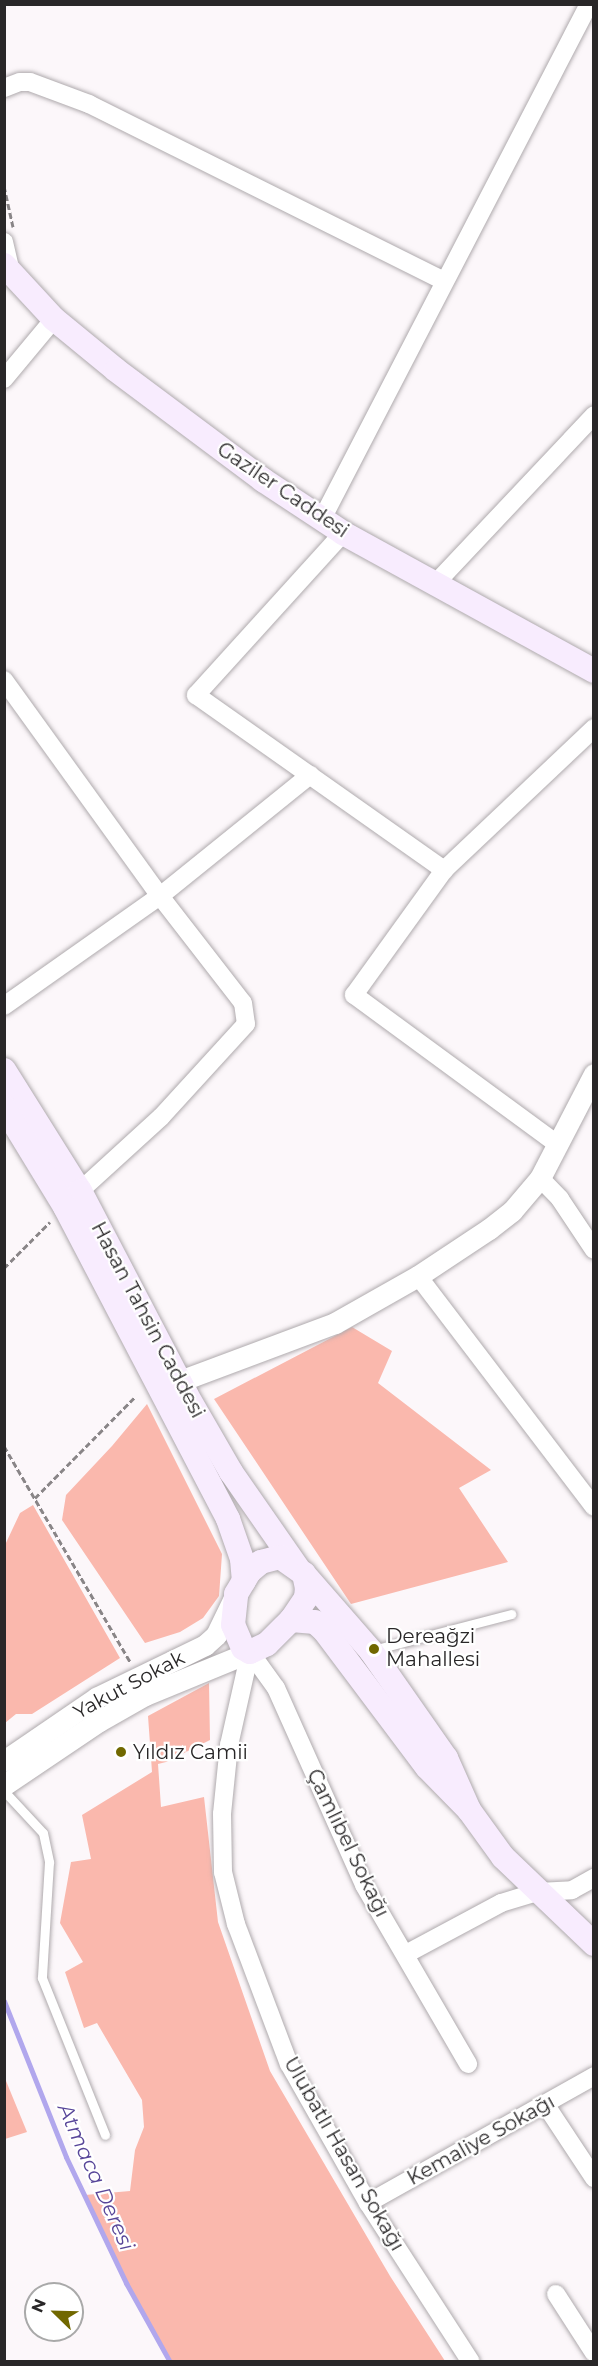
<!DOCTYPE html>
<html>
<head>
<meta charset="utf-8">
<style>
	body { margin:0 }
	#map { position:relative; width:598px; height:2366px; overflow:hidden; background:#fcf7fa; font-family:Montserrat,sans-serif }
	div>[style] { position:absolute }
	.green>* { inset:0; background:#fab8ad }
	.stream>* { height:5px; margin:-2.5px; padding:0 2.5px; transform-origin:2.5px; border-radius:2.5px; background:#b1a7ed }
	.path>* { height:3px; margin-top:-1.5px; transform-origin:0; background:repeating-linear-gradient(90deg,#898587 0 6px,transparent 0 9px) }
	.roads { filter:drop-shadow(0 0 2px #afaaad) drop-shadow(0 0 2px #afaaad) }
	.service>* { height:9px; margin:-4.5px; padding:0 4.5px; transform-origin:4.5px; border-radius:4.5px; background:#fff }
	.minor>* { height:18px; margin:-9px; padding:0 9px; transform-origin:9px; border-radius:9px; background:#fff }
	.tertiary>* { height:21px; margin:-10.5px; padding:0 10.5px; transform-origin:10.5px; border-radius:10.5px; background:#fff }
	.secondary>* { height:24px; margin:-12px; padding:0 12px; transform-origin:12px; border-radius:12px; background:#f8ecfe }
	.dots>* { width:16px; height:16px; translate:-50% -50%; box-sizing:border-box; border:3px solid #fff; border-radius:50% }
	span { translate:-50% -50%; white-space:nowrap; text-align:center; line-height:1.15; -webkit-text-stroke:4.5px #fff; paint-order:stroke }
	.street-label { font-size:20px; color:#292728 }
	.poi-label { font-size:20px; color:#292728 }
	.left { translate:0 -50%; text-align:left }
	.water-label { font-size:21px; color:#584699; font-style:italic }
	.frame { position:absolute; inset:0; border:6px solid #292728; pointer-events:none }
	.north { position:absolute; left:24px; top:2282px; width:60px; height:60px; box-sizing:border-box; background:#fff; border:2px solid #a9a9a9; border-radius:50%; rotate:293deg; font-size:16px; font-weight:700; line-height:24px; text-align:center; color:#292728 }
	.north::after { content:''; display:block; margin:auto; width:21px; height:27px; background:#716800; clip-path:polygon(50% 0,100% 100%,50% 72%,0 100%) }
</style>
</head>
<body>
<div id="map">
	<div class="green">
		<i style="clip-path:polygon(352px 1327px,392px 1351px,378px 1383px,491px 1470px,459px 1488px,508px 1562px,351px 1604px,214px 1399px)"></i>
		<i style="clip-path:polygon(147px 1404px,222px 1554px,219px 1596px,203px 1618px,180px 1632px,145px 1643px,62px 1520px,66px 1495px,112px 1446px)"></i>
		<i style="clip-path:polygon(33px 1505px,120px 1658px,32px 1714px,16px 1714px,5px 1723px,5px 1545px,20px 1513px)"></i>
		<i style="clip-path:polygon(209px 1683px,210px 1740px,166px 1762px,158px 1764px,161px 1807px,204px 1797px,218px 1922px,270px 2071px,390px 2276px,445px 2361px,170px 2361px,118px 2265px,85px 2195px,130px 2191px,135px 2150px,144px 2127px,142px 2100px,97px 2023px,84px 2028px,65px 1972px,83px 1962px,60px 1923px,71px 1862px,91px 1859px,82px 1815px,152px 1772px,148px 1716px)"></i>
		<i style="clip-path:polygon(4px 2076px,27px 2132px,5px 2139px,4px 2139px)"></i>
	</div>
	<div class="stream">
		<i style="left:4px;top:2001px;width:168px;rotate:68.3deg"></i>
		<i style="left:66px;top:2157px;width:140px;rotate:64.5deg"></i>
		<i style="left:126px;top:2283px;width:90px;rotate:60.9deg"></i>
	</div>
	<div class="path">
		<i style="left:4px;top:186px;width:42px;rotate:77.6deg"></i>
		<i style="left:4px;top:1268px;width:65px;rotate:-45deg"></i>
		<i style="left:4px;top:1446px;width:250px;rotate:59.7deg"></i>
		<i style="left:35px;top:1498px;width:141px;rotate:-45.3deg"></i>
	</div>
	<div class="roads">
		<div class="service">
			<i style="left:373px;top:1650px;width:143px;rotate:-14.6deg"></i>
			<i style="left:4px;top:1791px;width:57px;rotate:47.1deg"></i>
			<i style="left:43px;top:1833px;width:30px;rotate:78deg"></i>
			<i style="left:49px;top:1862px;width:116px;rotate:93.5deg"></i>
			<i style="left:42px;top:1978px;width:169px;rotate:68.1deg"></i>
		</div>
		<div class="minor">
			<i style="left:4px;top:88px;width:17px;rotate:-21deg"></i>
			<i style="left:20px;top:82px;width:10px"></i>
			<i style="left:30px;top:82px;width:63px;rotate:20.4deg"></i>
			<i style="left:89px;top:104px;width:397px;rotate:26.5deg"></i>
			<i style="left:4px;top:242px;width:28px;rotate:77deg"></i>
			<i style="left:4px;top:379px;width:78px;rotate:-50.2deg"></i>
			<i style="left:322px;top:519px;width:580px;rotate:-62.6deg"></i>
			<i style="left:343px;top:533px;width:219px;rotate:132.2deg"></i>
			<i style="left:196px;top:695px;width:304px;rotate:35.2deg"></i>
			<i style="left:435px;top:584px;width:232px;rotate:-46.7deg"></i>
			<i style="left:4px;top:680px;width:266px;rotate:54.2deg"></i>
			<i style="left:160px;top:896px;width:135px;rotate:52.2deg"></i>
			<i style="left:243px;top:1003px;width:21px;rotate:82deg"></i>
			<i style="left:246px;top:1024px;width:126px;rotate:132.4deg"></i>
			<i style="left:161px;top:1117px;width:110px;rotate:137.6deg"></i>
			<i style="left:4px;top:1006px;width:191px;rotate:-35.2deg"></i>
			<i style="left:160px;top:896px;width:193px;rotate:-38.9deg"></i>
			<i style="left:557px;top:1144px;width:252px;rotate:-143.7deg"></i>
			<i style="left:354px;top:995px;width:154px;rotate:-54.2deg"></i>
			<i style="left:444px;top:870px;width:207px;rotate:-43.4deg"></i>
			<i style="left:540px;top:1178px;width:29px;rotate:46deg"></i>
			<i style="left:560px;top:1199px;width:61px;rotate:56.3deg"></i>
			<i style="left:418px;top:1276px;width:290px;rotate:52.7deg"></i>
			<i style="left:250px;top:1652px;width:95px;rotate:102.7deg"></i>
			<i style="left:229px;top:1745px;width:69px;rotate:95.8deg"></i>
			<i style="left:222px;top:1814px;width:58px;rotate:89deg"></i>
			<i style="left:223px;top:1872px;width:54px;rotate:76deg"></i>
			<i style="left:236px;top:1924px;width:150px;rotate:69.3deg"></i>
			<i style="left:289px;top:2064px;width:160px;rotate:60.4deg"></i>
			<i style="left:368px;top:2203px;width:189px;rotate:57.1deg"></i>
			<i style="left:250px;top:1652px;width:44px;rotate:54.2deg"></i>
			<i style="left:276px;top:1688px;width:216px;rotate:65.9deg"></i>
			<i style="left:364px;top:1885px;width:207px;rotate:59.8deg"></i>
			<i style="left:406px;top:1954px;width:108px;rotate:-28.2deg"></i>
			<i style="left:501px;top:1903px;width:39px;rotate:-17deg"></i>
			<i style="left:538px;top:1892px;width:34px;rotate:-3deg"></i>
			<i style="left:572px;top:1890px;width:25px;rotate:-29deg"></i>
			<i style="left:545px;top:2104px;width:89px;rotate:56.5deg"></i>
			<i style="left:368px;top:2203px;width:259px;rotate:-29.3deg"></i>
			<i style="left:556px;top:2294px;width:70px;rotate:57.2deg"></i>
		</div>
		<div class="tertiary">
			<i style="left:180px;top:1381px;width:165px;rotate:-20.5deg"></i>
			<i style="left:335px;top:1323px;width:95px;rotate:-29.5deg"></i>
			<i style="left:418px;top:1276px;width:85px;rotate:-33.5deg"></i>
			<i style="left:489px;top:1229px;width:29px;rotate:-38deg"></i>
			<i style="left:512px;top:1211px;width:43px;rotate:-49.7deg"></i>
			<i style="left:540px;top:1178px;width:117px;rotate:-62.6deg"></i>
			<i style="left:4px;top:1761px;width:112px;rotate:-34.4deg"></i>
			<i style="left:96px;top:1698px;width:121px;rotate:-25.9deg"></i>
			<i style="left:205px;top:1645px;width:15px;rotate:-42deg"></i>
			<i style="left:216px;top:1635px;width:39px;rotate:-64deg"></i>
			<i style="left:4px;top:1785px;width:115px;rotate:-34deg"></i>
			<i style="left:99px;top:1721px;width:53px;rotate:-29.5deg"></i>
			<i style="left:145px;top:1695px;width:113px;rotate:-22.3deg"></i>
		</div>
		<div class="secondary">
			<i style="left:4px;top:265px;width:74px;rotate:47.2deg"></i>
			<i style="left:54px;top:319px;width:80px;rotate:39.4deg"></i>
			<i style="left:116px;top:370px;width:184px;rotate:36.8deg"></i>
			<i style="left:263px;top:480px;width:96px;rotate:33.5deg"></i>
			<i style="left:343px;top:533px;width:286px;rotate:28.8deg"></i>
			<i style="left:4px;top:1070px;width:143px;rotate:57.9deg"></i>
			<i style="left:80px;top:1191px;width:229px;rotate:62.4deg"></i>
			<i style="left:186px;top:1394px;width:90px;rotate:60deg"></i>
			<i style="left:231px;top:1472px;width:116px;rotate:55.2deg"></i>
			<i style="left:4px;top:1107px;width:117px;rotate:58.6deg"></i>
			<i style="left:65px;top:1207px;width:352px;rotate:62.4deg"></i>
			<i style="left:228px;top:1519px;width:42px;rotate:70.7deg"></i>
			<i style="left:242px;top:1559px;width:22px;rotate:85deg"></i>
			<i style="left:304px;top:1574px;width:14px;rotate:78deg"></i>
			<i style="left:307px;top:1588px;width:10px;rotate:96deg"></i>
			<i style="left:306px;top:1598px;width:27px;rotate:124deg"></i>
			<i style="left:291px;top:1620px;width:34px;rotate:135deg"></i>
			<i style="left:267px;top:1644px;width:19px;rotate:155deg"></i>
			<i style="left:250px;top:1652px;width:8px;rotate:-150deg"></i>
			<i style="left:243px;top:1648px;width:25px;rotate:-113deg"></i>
			<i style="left:233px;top:1625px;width:31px;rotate:-84deg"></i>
			<i style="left:236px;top:1594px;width:26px;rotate:-59deg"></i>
			<i style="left:249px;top:1572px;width:16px;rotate:-40deg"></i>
			<i style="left:261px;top:1562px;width:20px;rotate:-15deg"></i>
			<i style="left:280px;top:1557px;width:29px;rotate:35deg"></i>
			<i style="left:304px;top:1574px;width:102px;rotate:49deg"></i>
			<i style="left:371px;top:1651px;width:131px;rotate:55deg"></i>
			<i style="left:446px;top:1758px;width:57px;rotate:66.1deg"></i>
			<i style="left:291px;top:1620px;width:24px;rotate:5deg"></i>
			<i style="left:315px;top:1622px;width:12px;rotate:42deg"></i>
			<i style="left:324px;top:1630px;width:171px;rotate:53.1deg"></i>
			<i style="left:427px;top:1767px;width:60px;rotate:45.7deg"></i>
			<i style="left:469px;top:1810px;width:58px;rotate:54.1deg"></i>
			<i style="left:503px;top:1857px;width:126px;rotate:43.7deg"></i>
		</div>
	</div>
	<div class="dots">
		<i style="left:374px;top:1649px;background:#716800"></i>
		<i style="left:121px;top:1752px;background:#716800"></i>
	</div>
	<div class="street-label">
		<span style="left:283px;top:490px;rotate:34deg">Gaziler Caddesi</span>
		<span style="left:148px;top:1320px;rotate:62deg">Hasan Tahsin Caddesi</span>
		<span style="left:129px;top:1685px;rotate:-28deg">Yakut Sokak</span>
		<span style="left:348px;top:1843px;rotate:64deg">Çamlıbel Sokağı</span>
		<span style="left:481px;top:2140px;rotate:-29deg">Kemaliye Sokağı</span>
		<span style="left:344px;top:2154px;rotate:60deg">Ulubatlı Hasan Sokağı</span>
	</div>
	<div class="poi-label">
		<span class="left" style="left:386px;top:1648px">Dereağzi<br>Mahallesi</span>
		<span class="left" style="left:133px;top:1752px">Yıldız Camii</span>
	</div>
	<div class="water-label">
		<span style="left:96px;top:2177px;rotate:66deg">Atmaca Deresi</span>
	</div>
	<div class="frame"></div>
	<div class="north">N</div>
</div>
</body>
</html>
